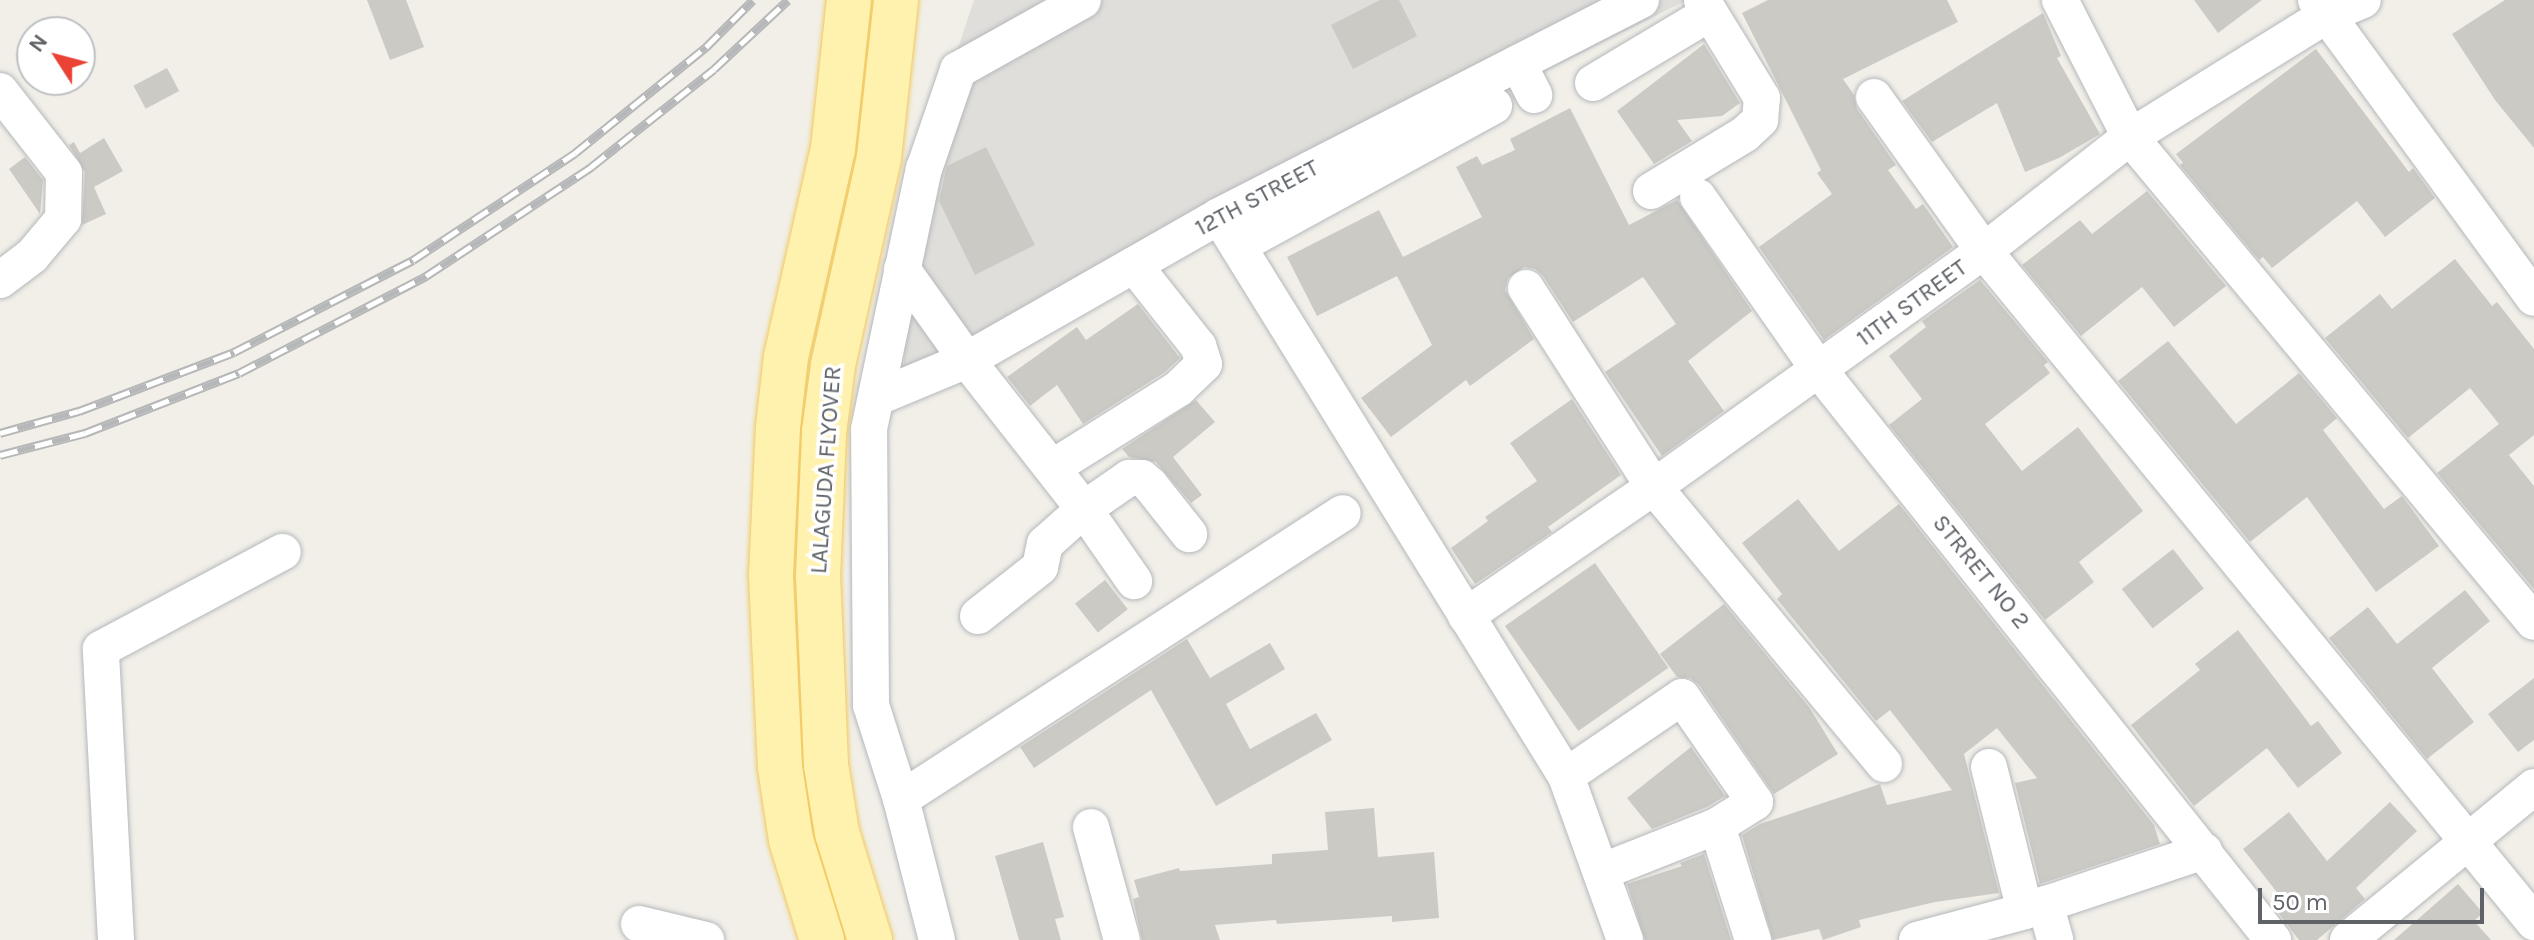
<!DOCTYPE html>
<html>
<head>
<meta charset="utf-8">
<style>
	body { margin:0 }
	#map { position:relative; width:2534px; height:940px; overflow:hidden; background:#f1efe8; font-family:Karla,sans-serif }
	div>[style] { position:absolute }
	.industrial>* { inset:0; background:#e0deda }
	.building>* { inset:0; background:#cccac5; transform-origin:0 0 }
	.roads { filter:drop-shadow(0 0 2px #b5b8bc) drop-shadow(0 0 2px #b5b8bc) }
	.minor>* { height:36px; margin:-18px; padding:0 18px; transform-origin:18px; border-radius:18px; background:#fff }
	.rail>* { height:9px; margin-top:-4.5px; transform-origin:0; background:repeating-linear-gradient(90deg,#fff 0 18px,#b6b7b8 0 36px); box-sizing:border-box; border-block:2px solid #b6b7b8 }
	.bridges { filter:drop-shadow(0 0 2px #f2c960) drop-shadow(0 0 2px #f2c960) }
	.major-bridge>* { height:44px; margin:-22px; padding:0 22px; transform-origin:22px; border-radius:22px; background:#fff2af }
	span { translate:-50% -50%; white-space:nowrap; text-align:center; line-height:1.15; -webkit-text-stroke:7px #fff; paint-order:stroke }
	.street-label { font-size:24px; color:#5f6368 }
	.north { position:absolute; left:16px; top:16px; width:80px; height:80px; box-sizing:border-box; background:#fff; border:2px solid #bfc1c3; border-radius:50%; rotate:306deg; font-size:22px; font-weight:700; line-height:32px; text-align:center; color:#5f6368 }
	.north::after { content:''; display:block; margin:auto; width:28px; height:36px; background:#ea4335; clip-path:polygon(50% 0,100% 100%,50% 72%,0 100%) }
	.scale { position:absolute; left:2258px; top:888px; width:226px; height:36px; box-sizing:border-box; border:4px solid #5f6368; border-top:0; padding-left:10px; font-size:24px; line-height:28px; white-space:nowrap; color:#5f6368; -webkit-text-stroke:6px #fff; paint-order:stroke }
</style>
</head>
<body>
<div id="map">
	<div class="industrial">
		<i style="clip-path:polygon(974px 0,1687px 0,903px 396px,908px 198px)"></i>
	</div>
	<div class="building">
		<i style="clip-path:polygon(367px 0,406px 0,424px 47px,390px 60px)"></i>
		<i style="clip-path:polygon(1380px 0,1399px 0,1417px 36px,1353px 69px,1331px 25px)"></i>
		<i style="clip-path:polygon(1768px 0,1947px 0,1958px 22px,1843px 79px,1854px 95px,1857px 109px,1896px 165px,1888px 170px,1916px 209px,1923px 204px,1953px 247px,1824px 340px,1759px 247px,1832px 194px,1817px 173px,1821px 170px,1742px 13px)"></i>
		<i style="clip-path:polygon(2194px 0,2262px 0,2218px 33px)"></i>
		<i style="clip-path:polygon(2505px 0,2534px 0,2534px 148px,2495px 100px,2452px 34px)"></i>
		<i style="clip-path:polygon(2043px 13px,2061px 56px,2057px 58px,2100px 134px,2059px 158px,2025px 172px,1997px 103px,1932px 142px,1902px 101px)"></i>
		<i style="clip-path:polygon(1704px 44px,1740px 103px,1722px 116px,1677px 120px,1692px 141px,1654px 164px,1617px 111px)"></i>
		<i style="clip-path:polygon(2316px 49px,2409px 172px,2413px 168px,2435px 198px,2385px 237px,2357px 201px,2272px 268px,2263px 257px,2259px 260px,2180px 165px,2183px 163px,2176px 154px)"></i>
		<i style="left:167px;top:68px;width:26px;height:38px;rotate:62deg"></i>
		<i style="clip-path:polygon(1570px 108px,1629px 225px,1677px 200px,1752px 311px,1688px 361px,1724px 411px,1662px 456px,1605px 372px,1676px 324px,1643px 277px,1573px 322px,1543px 276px,1535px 269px,1524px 267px,1508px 278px,1505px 290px,1534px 339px,1470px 386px,1466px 380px,1391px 437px,1361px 398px,1432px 345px,1397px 276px,1317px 316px,1287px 257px,1379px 210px,1403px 257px,1482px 217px,1456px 167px,1477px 156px,1482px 165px,1515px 150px,1510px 139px)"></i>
		<i style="clip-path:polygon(104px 138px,123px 171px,94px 187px,106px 214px,82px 225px,85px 172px,69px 145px,74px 142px,80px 153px)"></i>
		<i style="clip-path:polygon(986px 147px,1035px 245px,975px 275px,939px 201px,947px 166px)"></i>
		<i style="clip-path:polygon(25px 157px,43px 180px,40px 214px,9px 169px)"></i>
		<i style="clip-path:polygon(2147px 191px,2226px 286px,2174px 327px,2142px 287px,2081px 336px,2022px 265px,2080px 220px,2092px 234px)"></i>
		<i style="clip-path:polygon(2455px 259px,2492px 306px,2497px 302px,2534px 349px,2534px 435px,2509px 455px,2534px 486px,2534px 589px,2437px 473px,2499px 424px,2470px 388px,2408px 438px,2325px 338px,2380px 294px,2392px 309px)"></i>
		<i style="clip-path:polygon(1980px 280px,2048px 362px,2044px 365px,2050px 373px,1985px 424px,2022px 471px,2078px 427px,2143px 511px,2079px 562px,2094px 582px,2045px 620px,1889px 425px,1922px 399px,1889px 356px,1926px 327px,1922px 321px)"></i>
		<i style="clip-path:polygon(1138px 304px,1180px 358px,1165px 372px,1083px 424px,1057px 385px,1030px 406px,1007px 377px,1077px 327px,1086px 340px)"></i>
		<i style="clip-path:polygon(2168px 341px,2236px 424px,2299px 373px,2337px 418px,2323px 430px,2384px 509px,2402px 496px,2439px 546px,2376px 592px,2307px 497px,2250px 542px,2118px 381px)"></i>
		<i style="clip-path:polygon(1572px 399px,1621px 475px,1548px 527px,1552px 532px,1475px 584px,1451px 548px,1488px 521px,1485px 517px,1537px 481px,1510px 443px)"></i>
		<i style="clip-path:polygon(1196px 400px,1215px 422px,1173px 457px,1202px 495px,1191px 503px,1156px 462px,1129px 457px,1122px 449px)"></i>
		<i style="clip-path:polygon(1798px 499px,1839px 551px,1899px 504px,2154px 825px,2160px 844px,2040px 884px,2015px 783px,2037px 778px,1997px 728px,1964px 754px,1999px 893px,1935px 902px,1859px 920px,1861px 927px,1823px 940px,1819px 929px,1773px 940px,1742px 835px,1760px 824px,1880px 784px,1887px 805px,1952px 790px,1890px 710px,1876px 721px,1777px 599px,1782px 594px,1742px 543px)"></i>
		<i style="left:2173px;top:549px;width:50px;height:65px;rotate:52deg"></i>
		<i style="left:1595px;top:563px;width:128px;height:110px;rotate:55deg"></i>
		<i style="left:1105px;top:580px;width:37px;height:38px;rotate:52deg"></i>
		<i style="clip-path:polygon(2465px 590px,2490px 621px,2432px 668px,2474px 722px,2427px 759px,2329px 638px,2368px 607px,2397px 644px)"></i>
		<i style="clip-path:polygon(1724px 604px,1809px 707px,1838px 754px,1774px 794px,1699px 685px,1690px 678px,1677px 677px,1660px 654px)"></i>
		<i style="clip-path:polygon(2238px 630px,2311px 726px,2318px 721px,2342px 753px,2298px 788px,2267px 748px,2194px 806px,2131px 725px,2200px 670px,2195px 664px)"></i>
		<i style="clip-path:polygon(1187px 639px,1210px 678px,1270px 643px,1285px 669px,1226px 704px,1250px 749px,1316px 713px,1332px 740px,1216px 806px,1151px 690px,1034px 768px,1020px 747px)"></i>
		<i style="clip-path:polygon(2534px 678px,2534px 740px,2518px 752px,2488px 714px)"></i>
		<i style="clip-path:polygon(1691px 747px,1725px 796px,1707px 807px,1652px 829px,1627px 798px)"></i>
		<i style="clip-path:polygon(2390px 802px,2417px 831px,2356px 888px,2365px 899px,2317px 940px,2299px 940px,2274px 907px,2283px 900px,2243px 849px,2289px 812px,2327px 861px)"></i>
		<i style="clip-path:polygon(1374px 808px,1378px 857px,1434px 852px,1439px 918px,1392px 922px,1392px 916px,1277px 924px,1276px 920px,1215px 925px,1220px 940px,1142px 940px,1133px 899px,1139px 897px,1134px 880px,1179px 868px,1180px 871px,1272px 864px,1272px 854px,1328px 850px,1325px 812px)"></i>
		<i style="clip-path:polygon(1043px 842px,1064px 917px,1055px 919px,1061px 940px,1019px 940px,995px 856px)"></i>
		<i style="clip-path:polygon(1704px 854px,1731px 940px,1645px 940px,1627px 884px,1682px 866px,1680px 863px)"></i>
		<i style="clip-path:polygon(2458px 884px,2483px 913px,2474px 921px,2491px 940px,2394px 940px)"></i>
	</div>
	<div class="roads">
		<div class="minor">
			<i style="left:2060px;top:0;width:154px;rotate:62.9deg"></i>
			<i style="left:2130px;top:137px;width:631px;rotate:50.21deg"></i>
			<i style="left:2316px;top:0;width:369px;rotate:53.8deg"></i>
			<i style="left:1518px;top:63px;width:36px;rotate:63deg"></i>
			<i style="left:1593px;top:83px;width:136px;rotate:-30.9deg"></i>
			<i style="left:0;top:91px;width:104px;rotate:52deg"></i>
			<i style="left:64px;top:173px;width:46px;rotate:91.2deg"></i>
			<i style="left:63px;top:219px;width:48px;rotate:130deg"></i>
			<i style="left:32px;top:256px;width:40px;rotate:143deg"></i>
			<i style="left:1874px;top:97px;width:189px;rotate:54.5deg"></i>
			<i style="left:1984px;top:251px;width:868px;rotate:50.66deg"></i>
			<i style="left:1651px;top:191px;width:110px;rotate:-31.2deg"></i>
			<i style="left:1745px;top:134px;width:21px;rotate:-43deg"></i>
			<i style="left:1760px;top:120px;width:22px;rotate:-85deg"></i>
			<i style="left:1762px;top:98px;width:115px;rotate:-121.5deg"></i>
			<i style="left:1698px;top:197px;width:211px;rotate:55deg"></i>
			<i style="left:1819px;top:370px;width:729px;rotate:51.46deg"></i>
			<i style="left:1219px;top:216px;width:659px;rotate:58.22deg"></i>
			<i style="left:1566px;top:776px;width:174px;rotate:70.2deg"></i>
			<i style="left:1238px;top:246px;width:292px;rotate:-28.7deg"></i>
			<i style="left:902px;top:269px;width:112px;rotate:54.5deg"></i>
			<i style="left:967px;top:360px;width:189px;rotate:51.9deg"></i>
			<i style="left:1084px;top:509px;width:88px;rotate:55.2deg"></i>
			<i style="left:1526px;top:288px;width:237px;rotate:57.3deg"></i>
			<i style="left:1654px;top:487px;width:360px;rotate:50.3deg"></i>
			<i style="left:876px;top:398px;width:99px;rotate:-22.7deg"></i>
			<i style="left:967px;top:360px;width:290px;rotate:-29.7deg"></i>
			<i style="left:1219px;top:216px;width:474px;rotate:-27.1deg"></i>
			<i style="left:1052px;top:468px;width:149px;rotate:-32.1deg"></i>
			<i style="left:1178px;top:389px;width:36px;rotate:-44deg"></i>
			<i style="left:1204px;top:364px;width:19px;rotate:-108deg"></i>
			<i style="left:1198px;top:346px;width:103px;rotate:-128.3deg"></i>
			<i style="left:978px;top:616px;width:79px;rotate:-38.3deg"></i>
			<i style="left:1040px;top:567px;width:24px;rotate:-78deg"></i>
			<i style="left:1045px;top:544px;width:52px;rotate:-41.9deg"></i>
			<i style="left:1084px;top:509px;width:55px;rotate:-34.6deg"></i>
			<i style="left:1129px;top:478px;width:13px"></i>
			<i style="left:1142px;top:478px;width:11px;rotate:41deg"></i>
			<i style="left:1150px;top:485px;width:63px;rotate:51.5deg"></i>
			<i style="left:1466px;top:616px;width:228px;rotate:-34.5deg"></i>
			<i style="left:1654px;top:487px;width:406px;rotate:-35.6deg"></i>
			<i style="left:1984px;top:251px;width:185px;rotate:-38deg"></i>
			<i style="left:2130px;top:137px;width:229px;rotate:-31.8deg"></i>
			<i style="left:2325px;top:16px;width:41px;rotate:-22.8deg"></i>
			<i style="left:1989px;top:767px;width:148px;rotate:76deg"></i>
			<i style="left:1566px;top:776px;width:140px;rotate:-34.3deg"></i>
			<i style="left:1682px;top:697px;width:128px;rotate:55.2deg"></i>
			<i style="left:1755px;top:802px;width:45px;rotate:147.7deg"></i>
			<i style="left:1717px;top:826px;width:125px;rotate:158.4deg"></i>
			<i style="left:901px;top:799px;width:526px;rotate:-32.91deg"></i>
			<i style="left:1717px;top:826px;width:120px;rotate:72.5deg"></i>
			<i style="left:1091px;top:827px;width:117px;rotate:74.7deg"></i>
			<i style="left:2045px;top:904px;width:37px;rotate:74deg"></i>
			<i style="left:639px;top:924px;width:69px;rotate:13.4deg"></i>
			<i style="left:116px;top:940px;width:291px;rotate:-93deg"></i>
			<i style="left:101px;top:649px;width:206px;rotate:-28.1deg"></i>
			<i style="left:937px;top:940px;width:146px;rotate:-104.3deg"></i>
			<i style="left:901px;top:799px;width:99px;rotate:-107.7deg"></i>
			<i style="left:871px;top:705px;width:276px;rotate:-90.4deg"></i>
			<i style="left:869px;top:429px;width:266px;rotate:-78.1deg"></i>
			<i style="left:924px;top:169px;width:105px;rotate:-71deg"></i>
			<i style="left:958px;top:70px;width:143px;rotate:-29.2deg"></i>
			<i style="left:1917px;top:940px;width:112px;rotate:-15deg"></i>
			<i style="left:2025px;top:911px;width:189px;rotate:-18.5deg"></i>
			<i style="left:2348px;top:940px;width:241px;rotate:-39.4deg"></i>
		</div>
	</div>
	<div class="rail">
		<i style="left:0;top:433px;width:82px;rotate:-15.6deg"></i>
		<i style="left:79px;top:411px;width:166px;rotate:-20.8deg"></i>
		<i style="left:234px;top:352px;width:201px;rotate:-27.2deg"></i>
		<i style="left:413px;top:260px;width:194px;rotate:-33.4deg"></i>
		<i style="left:575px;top:153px;width:169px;rotate:-39deg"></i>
		<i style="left:706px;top:47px;width:66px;rotate:-45deg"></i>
		<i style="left:0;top:455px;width:88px;rotate:-14.5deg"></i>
		<i style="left:85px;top:433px;width:165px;rotate:-21.3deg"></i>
		<i style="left:239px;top:373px;width:211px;rotate:-27.4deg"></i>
		<i style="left:426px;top:276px;width:198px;rotate:-33.4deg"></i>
		<i style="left:591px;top:167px;width:157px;rotate:-38.5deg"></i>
		<i style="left:714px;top:69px;width:101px;rotate:-43deg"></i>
	</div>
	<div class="bridges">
		<div class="major-bridge">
			<i style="left:822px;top:940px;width:105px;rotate:-107.2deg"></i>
			<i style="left:791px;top:840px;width:74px;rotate:-98.6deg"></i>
			<i style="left:780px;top:767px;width:192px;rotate:-92.7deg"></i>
			<i style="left:771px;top:575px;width:148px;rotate:-87.3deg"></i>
			<i style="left:778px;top:427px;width:70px;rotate:-83.5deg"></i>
			<i style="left:786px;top:357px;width:213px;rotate:-77.3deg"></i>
			<i style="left:833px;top:149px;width:150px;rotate:-83.9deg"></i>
			<i style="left:870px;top:940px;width:112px;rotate:-107.1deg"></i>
			<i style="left:837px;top:833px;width:69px;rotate:-99.2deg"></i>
			<i style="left:826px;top:765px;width:188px;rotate:-92.4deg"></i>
			<i style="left:818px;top:577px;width:145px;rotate:-87.6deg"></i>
			<i style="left:824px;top:432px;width:68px;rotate:-82.3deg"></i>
			<i style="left:833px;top:365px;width:213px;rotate:-77.5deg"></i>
			<i style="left:879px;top:157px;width:158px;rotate:-83.8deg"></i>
		</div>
	</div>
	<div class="street-label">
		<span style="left:1257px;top:198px;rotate:-28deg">12TH STREET</span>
		<span style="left:1912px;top:303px;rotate:-36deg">11TH STREET</span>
		<span style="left:826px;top:470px;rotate:-86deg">LALAGUDA FLYOVER</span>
		<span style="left:1981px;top:572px;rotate:51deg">STRRET NO 2</span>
	</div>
	<div class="north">N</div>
	<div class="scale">50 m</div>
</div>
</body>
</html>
